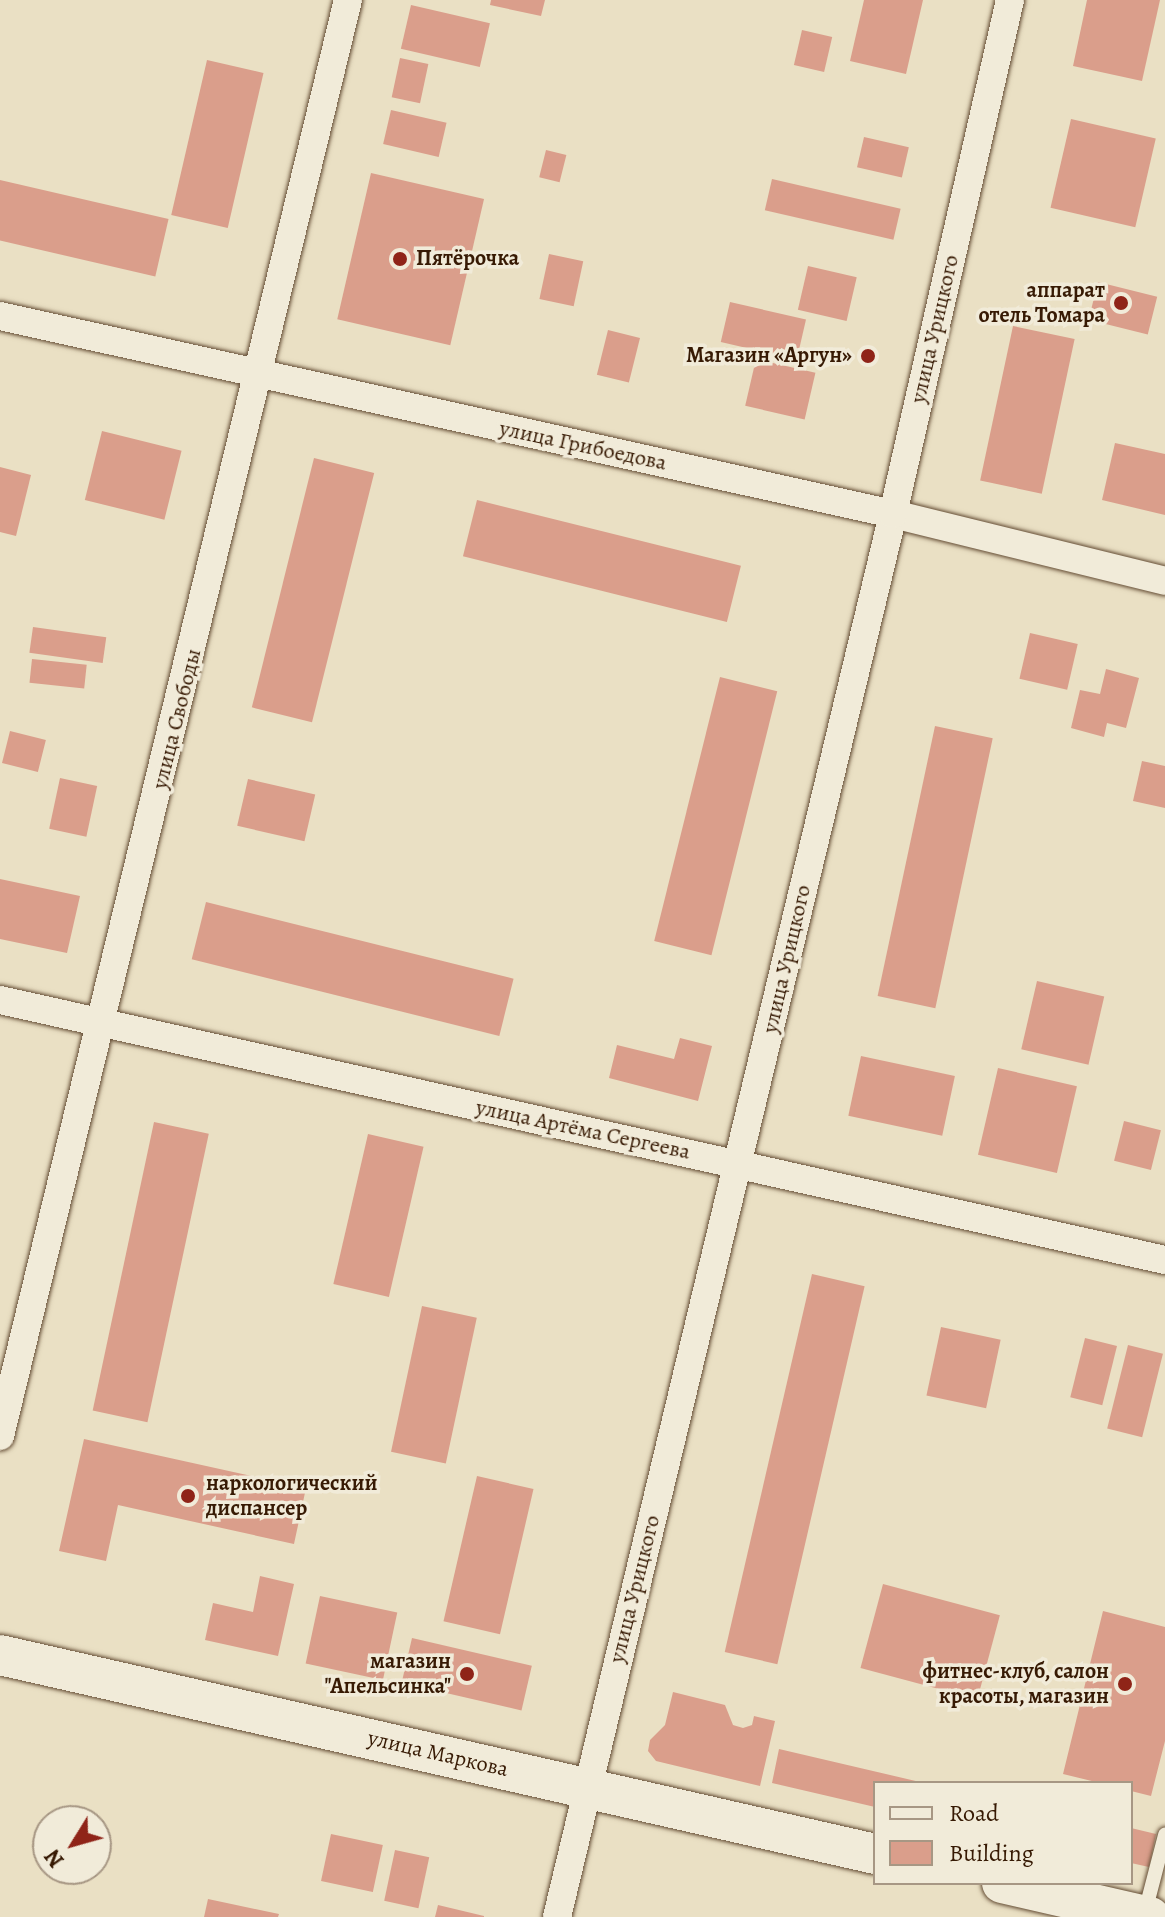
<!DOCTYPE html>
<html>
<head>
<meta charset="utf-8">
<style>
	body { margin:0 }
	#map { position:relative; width:1165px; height:1917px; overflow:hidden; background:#eae0c4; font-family:Alegreya,serif }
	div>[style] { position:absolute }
	.building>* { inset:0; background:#da9e8b; transform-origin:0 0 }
	.roads { filter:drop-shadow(0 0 2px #644c34) drop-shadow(0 0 2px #644c34) }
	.lane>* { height:14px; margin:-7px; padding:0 7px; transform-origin:7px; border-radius:7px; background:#f1ebd9 }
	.street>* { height:28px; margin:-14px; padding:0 14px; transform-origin:14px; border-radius:14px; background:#f1ebd9 }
	.secondary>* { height:40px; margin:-20px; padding:0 20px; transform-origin:20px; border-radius:20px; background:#f1ebd9 }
	.dots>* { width:22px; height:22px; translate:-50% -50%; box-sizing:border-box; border:4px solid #f1ebd9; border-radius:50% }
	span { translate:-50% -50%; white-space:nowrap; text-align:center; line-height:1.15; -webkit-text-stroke:7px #f1ebd9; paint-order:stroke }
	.poi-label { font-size:22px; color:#371a04; font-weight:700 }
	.left { translate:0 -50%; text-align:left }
	.right { translate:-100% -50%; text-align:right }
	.street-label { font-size:22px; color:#371a04 }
	.legend { position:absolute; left:873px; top:1781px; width:260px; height:104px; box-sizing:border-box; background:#f1ebd9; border:2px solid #a79784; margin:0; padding:10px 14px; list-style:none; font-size:24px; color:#371a04 }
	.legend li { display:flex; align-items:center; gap:16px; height:40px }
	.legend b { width:40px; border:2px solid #a79784 }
	.north { position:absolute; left:32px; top:1805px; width:80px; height:80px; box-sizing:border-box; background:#f1ebd9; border:2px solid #a79784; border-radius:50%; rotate:233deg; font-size:22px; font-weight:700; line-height:32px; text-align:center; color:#371a04 }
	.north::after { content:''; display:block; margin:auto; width:28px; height:36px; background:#8f2418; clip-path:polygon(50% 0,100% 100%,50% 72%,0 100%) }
</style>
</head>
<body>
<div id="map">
	<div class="building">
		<i style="clip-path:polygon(491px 0,545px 0,541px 16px,490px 5px)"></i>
		<i style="clip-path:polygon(864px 0,923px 0,906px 74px,850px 61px)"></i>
		<i style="clip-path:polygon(1087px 0,1160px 0,1142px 81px,1073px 66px)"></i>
		<i style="left:411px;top:5px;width:81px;height:45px;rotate:13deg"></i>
		<i style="left:802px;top:30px;width:31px;height:36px;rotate:13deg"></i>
		<i style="left:400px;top:58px;width:29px;height:40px;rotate:12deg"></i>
		<i style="left:207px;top:60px;width:58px;height:159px;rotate:13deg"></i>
		<i style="left:391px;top:110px;width:57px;height:35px;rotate:13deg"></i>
		<i style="left:1071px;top:119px;width:87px;height:91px;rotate:13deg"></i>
		<i style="left:864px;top:137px;width:46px;height:31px;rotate:13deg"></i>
		<i style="left:546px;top:150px;width:21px;height:28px;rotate:14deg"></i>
		<i style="left:371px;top:173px;width:116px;height:150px;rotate:13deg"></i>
		<i style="left:772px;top:179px;width:132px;height:32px;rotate:13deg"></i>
		<i style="left:0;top:180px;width:173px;height:59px;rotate:13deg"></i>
		<i style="left:549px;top:254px;width:35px;height:46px;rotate:12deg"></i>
		<i style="left:808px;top:266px;width:50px;height:45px;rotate:13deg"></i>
		<i style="left:1098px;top:282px;width:61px;height:39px;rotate:14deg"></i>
		<i style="left:730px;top:302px;width:78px;height:41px;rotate:13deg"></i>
		<i style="left:1013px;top:326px;width:63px;height:158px;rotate:12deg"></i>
		<i style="left:608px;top:330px;width:33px;height:46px;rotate:14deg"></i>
		<i style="left:756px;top:359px;width:61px;height:48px;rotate:13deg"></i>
		<i style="left:102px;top:431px;width:82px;height:71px;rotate:14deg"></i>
		<i style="clip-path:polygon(1115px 443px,1165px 454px,1165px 515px,1102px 500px)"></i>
		<i style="left:314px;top:458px;width:62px;height:257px;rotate:14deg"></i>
		<i style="clip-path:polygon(0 467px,31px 475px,16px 536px,0 532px)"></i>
		<i style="left:477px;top:500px;width:272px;height:58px;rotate:14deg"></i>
		<i style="left:33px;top:627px;width:74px;height:26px;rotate:8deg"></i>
		<i style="left:1030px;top:633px;width:49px;height:47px;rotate:13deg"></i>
		<i style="left:32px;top:659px;width:55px;height:24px;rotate:6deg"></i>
		<i style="clip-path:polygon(1106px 669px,1139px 678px,1126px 728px,1107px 723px,1104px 737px,1071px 728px,1080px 690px,1100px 694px)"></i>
		<i style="left:720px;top:677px;width:59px;height:272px;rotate:14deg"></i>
		<i style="left:935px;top:726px;width:59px;height:276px;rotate:12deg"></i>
		<i style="left:10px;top:731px;width:37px;height:33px;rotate:14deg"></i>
		<i style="clip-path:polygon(1142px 761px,1165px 766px,1165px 808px,1133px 801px)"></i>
		<i style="left:60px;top:778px;width:38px;height:52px;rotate:12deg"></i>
		<i style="left:248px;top:779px;width:69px;height:48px;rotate:13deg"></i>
		<i style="clip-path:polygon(0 879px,80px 896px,67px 953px,0 939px)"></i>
		<i style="left:206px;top:902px;width:317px;height:59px;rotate:14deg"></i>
		<i style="left:1037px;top:981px;width:69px;height:70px;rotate:13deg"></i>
		<i style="clip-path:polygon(680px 1038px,712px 1046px,698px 1101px,609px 1078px,617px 1045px,674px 1059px)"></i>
		<i style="left:861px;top:1056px;width:96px;height:61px;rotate:12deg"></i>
		<i style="left:998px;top:1068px;width:81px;height:89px;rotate:13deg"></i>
		<i style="left:1124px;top:1121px;width:38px;height:41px;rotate:14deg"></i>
		<i style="left:154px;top:1122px;width:56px;height:295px;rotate:12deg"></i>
		<i style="left:368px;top:1134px;width:57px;height:154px;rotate:13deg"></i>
		<i style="left:812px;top:1274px;width:54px;height:388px;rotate:13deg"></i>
		<i style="left:422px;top:1306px;width:56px;height:149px;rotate:12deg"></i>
		<i style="left:941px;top:1327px;width:61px;height:70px;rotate:12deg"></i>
		<i style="left:1085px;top:1338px;width:33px;height:61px;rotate:14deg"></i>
		<i style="left:1128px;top:1345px;width:36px;height:86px;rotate:14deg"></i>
		<i style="clip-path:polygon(84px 1439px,306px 1488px,294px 1544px,118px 1505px,106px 1561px,59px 1551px)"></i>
		<i style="left:477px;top:1476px;width:58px;height:149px;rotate:13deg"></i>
		<i style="clip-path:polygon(260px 1576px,294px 1584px,278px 1656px,205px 1640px,213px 1603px,253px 1612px)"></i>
		<i style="left:883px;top:1584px;width:121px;height:87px;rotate:15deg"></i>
		<i style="left:320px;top:1596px;width:79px;height:69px;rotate:12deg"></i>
		<i style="clip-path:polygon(1103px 1611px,1165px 1627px,1165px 1741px,1151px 1796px,1131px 1791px,1131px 1783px,1100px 1783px,1063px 1774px)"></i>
		<i style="left:412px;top:1638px;width:123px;height:46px;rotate:13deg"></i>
		<i style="clip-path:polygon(673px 1692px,725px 1705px,733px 1725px,743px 1728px,752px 1725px,754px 1716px,775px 1721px,760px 1786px,656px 1761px,648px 1751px,650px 1740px,665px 1725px)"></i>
		<i style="clip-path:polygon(779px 1749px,920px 1782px,919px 1783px,875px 1783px,875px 1807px,772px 1783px)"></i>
		<i style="clip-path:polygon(1131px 1828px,1156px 1834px,1149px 1867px,1131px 1863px)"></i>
		<i style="left:331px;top:1834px;width:53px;height:48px;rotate:12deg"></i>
		<i style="left:395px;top:1850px;width:35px;height:52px;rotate:12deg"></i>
		<i style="clip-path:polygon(208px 1899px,279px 1914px,278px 1917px,204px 1917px)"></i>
		<i style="clip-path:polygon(438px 1905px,484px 1916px,484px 1917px,435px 1917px)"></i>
	</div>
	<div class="roads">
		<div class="lane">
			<i style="left:1145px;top:1912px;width:80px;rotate:-75.4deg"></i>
		</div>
		<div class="street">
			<i style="left:0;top:316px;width:915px;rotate:12.5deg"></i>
			<i style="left:893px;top:514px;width:280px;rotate:13.8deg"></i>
			<i style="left:0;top:1000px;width:1194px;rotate:12.58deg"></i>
			<i style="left:0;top:1436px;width:1478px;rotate:-76.38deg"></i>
			<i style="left:557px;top:1917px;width:1443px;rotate:-76.53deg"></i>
			<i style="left:893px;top:514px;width:527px;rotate:-77.18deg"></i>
		</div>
		<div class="secondary">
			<i style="left:0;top:1655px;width:897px;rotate:12.81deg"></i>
			<i style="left:1002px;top:1883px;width:152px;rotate:12.9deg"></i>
		</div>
	</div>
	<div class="dots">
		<i style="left:400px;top:259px;background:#8f2418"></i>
		<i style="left:1121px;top:303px;background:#8f2418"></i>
		<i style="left:868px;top:356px;background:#8f2418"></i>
		<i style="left:188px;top:1496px;background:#8f2418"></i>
		<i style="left:467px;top:1674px;background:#8f2418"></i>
		<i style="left:1125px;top:1684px;background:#8f2418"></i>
	</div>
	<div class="poi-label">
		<span class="left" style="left:416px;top:259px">Пятёрочка</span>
		<span class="right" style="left:1105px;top:303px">аппарат<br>отель Томара</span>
		<span class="right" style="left:852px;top:356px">Магазин «Аргун»</span>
		<span class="left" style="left:206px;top:1496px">наркологический<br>диспансер</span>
		<span class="right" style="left:451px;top:1674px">магазин<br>"Апельсинка"</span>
		<span class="right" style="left:1109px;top:1684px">фитнес-клуб, салон<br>красоты, магазин</span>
	</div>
	<div class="street-label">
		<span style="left:935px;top:329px;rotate:-77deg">улица Урицкого</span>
		<span style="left:583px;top:446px;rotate:12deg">улица Грибоедова</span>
		<span style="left:177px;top:719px;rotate:-76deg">улица Свободы</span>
		<span style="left:787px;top:959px;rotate:-77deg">улица Урицкого</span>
		<span style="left:583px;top:1130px;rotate:12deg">улица Артёма Сергеева</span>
		<span style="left:635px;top:1589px;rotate:-76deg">улица Урицкого</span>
		<span style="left:438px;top:1754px;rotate:13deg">улица Маркова</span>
	</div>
	<ul class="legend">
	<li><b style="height:10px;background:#f1ebd9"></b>Road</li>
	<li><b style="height:22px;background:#da9e8b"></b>Building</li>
	</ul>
	<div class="north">N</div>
</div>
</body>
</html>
